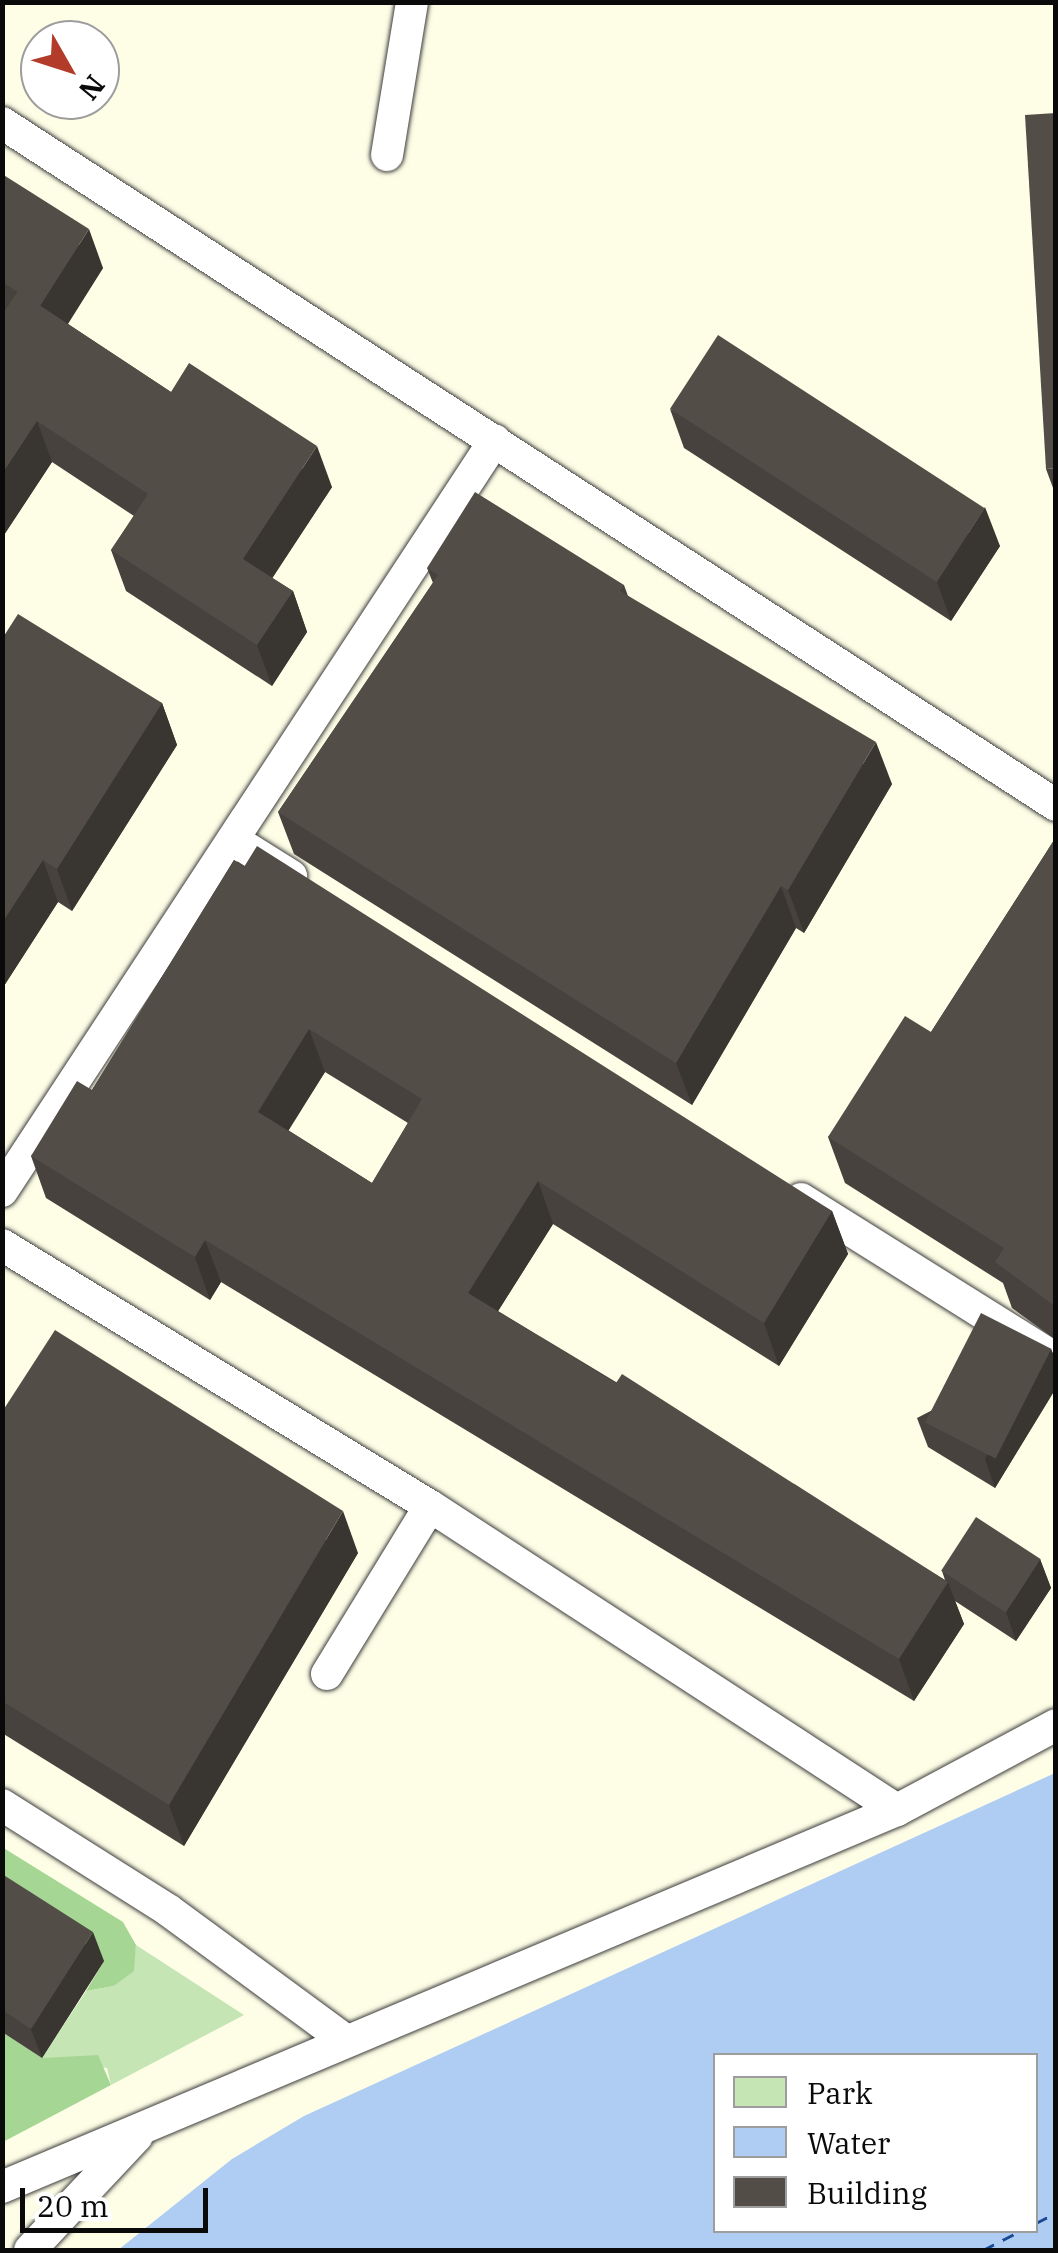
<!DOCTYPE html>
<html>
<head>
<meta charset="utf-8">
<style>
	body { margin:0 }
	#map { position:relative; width:1058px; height:2253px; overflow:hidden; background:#fefee7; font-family:"IBM Plex Serif",serif }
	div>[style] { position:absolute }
	.green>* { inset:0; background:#c5e6b4 }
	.forest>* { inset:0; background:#a6d694 }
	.water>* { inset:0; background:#afcdf3 }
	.ferry>* { height:2.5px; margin-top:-1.25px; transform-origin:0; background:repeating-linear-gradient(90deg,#1a4994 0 12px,transparent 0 22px) }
	.roads { filter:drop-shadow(0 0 2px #3d3d3d) drop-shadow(0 0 2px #3d3d3d) }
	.lane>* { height:32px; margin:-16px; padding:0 16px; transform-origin:16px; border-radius:16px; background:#fff }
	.wall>* { inset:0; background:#47423d }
	.shaded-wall>* { inset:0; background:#393632 }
	.building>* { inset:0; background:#524d47; transform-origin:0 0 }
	span { translate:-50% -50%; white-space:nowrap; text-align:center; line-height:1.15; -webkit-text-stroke:10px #fff; paint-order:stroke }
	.frame { position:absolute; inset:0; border:5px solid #0a0a0a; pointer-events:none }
	.legend { position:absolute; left:713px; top:2053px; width:325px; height:180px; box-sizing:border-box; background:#fff; border:2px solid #9d9d9d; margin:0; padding:12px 18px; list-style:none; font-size:30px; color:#0a0a0a }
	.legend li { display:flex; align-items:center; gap:20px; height:50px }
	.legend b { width:50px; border:2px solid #9d9d9d }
	.north { position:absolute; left:20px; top:20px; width:100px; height:100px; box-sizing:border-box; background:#fff; border:2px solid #9d9d9d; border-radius:50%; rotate:129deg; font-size:28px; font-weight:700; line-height:40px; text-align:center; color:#0a0a0a }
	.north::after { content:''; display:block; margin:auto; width:35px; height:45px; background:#b23b29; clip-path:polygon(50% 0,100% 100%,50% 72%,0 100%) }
	.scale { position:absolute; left:20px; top:2188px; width:188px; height:45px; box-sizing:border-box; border:5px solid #0a0a0a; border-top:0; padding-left:12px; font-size:30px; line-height:35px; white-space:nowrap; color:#0a0a0a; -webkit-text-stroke:8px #fff; paint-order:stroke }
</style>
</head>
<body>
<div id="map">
	<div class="green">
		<i style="clip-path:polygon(136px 1945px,244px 2015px,111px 2085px,107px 2068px,42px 2058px,86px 1991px,114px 1986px,133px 1971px)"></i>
	</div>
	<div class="forest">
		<i style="clip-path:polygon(2px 1847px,123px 1922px,136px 1945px,134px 1971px,114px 1986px,86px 1991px,104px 1961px,3px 1896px)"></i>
		<i style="clip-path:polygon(2px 2032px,42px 2058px,98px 2055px,111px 2085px,3px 2142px)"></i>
	</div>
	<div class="water">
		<i style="clip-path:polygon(evenodd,1055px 1773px,1055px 2250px,118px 2250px,232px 2159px,304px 2116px,1055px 1773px,716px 2056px,1036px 2056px,1036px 2230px,716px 2230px,716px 2056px)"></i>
	</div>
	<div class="ferry">
		<i style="left:1036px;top:2223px;width:22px;rotate:-27deg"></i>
		<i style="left:983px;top:2250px;width:44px;rotate:-27.1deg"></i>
	</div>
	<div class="roads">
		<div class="lane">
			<i style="left:2px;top:123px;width:1255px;rotate:32.91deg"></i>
			<i style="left:387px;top:155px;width:155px;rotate:-80.7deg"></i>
			<i style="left:237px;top:842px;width:64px;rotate:32.2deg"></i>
			<i style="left:2px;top:1191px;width:898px;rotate:-56.72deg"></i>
			<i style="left:801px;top:1199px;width:301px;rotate:32.1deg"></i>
			<i style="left:2px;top:1245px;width:501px;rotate:31.38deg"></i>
			<i style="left:430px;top:1506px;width:557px;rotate:33.06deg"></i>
			<i style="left:327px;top:1674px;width:197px;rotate:-58.5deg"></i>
			<i style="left:2px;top:1805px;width:196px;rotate:32.3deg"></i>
			<i style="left:168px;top:1910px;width:216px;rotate:36.3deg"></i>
			<i style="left:2px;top:2187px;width:971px;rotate:-22.84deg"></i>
			<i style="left:897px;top:1810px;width:180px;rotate:-28.1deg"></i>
			<i style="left:30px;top:2250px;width:156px;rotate:-46.8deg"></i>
		</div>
	</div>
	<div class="wall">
		<i style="clip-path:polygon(2px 174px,103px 268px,68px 324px,171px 392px,332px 487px,272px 578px,293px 591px,307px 632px,272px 686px,126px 591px,111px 550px,134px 516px,52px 462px,2px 538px)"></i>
		<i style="clip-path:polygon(670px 409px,1000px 546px,951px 621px,684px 448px)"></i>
		<i style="clip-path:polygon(1056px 468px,1056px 496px,1046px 469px)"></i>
		<i style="clip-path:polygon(427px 568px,624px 585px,628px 596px,892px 784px,804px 933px,796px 928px,692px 1105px,294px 854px,278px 812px,433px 583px)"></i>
		<i style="clip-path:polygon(2px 639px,162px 703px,177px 745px,72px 911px,58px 902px,2px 989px)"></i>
		<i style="clip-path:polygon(1056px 837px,1056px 1340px,1012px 1308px,1003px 1283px,845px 1183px,828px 1137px,931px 1032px)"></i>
		<i style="clip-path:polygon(evenodd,234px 860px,832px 1211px,848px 1254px,779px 1366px,553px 1224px,498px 1311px,945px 1580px,942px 1571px,1040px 1559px,1051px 1588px,1016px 1641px,955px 1601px,964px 1624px,914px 1701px,221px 1282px,210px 1300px,46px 1198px,31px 1156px,92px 1090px,234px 860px,325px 1072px,408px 1123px,372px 1183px,288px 1130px,325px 1072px)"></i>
		<i style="clip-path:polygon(1051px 1349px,1056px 1361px,1056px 1388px,995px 1488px,928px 1447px,917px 1418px)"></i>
		<i style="clip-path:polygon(2px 1412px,358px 1553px,184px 1846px,2px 1733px)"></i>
		<i style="clip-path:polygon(2px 1874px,104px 1961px,42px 2058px,2px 2032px)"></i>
	</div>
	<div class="shaded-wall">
		<i style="clip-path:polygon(89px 229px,103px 268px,54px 345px,40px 306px)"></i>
		<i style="clip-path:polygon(37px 421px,52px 462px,2px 538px,2px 474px)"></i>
		<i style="clip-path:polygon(317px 446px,332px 487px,258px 600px,243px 559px)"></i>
		<i style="clip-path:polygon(985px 507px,1000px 546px,951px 621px,937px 582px)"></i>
		<i style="clip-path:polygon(293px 591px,307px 632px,272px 686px,257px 645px)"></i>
		<i style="clip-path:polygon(162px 703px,177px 745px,72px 911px,57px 869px)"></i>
		<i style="clip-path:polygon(876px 742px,892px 784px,804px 933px,788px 890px)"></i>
		<i style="clip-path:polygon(43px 860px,58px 902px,2px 989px,2px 923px)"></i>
		<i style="clip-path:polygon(781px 886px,796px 928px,692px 1105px,676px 1063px)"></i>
		<i style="clip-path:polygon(309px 1029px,325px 1072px,274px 1154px,258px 1112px)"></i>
		<i style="clip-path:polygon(538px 1181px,553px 1224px,483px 1335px,468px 1293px)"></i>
		<i style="clip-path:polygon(832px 1211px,848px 1254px,779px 1366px,764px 1323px)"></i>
		<i style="clip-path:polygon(205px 1240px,221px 1282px,210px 1300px,195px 1257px)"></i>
		<i style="clip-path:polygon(1051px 1349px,1056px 1361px,1056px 1388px,995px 1488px,985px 1459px)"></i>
		<i style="clip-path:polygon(343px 1511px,358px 1553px,184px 1846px,169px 1805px)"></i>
		<i style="clip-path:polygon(1040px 1559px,1051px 1588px,1016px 1641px,1006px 1612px)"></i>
		<i style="clip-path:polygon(948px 1582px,964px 1624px,914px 1701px,899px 1659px)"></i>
		<i style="clip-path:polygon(93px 1932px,104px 1961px,42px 2058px,31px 2029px)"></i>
	</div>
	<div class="building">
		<i style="clip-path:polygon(1056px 113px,1056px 468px,1046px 469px,1025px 115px)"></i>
		<i style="clip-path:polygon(2px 174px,89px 229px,40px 306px,2px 282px)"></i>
		<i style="clip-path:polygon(18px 291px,171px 392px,189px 363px,317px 446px,243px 559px,293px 591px,257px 645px,111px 550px,148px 494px,37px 421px,2px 474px,2px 315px)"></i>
		<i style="left:718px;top:335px;width:318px;height:88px;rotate:33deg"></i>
		<i style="clip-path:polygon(475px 492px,624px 585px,620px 591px,876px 742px,788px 890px,781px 886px,676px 1063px,278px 812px,438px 575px,427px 568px)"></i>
		<i style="clip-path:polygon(18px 614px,162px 703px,57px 869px,43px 860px,2px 923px,2px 639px)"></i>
		<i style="clip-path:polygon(1056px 837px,1056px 1307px,995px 1262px,1004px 1248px,828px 1137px,905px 1016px,931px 1032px)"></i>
		<i style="clip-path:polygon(evenodd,257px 846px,832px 1211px,764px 1323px,538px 1181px,468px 1293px,616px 1383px,622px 1374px,948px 1582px,899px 1659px,205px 1240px,195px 1257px,31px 1156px,77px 1081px,92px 1090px,234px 860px,244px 867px,257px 846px,309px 1029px,422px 1099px,372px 1183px,258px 1112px,309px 1029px)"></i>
		<i style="left:981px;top:1313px;width:79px;height:123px;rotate:27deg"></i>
		<i style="clip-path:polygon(55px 1330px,343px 1511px,169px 1805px,2px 1701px,2px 1412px)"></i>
		<i style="left:976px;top:1517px;width:77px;height:64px;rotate:33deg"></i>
		<i style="clip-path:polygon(2px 1874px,93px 1932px,31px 2029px,2px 2010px)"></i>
	</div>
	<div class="frame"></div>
	<ul class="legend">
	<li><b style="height:28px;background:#c5e6b4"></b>Park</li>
	<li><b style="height:28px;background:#afcdf3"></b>Water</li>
	<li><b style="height:28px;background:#524d47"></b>Building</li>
	</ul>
	<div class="north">N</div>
	<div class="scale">20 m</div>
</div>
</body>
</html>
